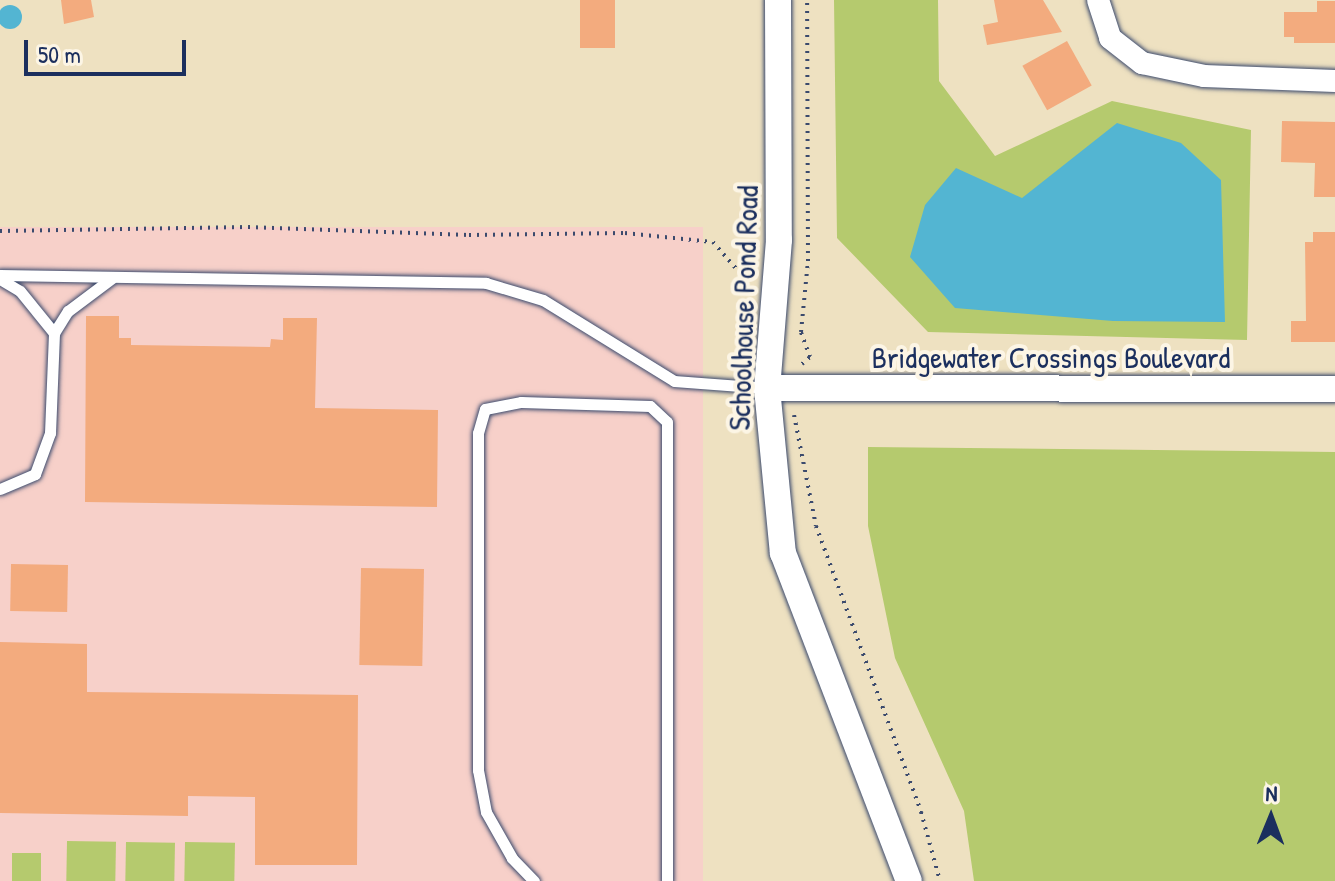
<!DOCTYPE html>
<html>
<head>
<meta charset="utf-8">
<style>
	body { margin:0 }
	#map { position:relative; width:1335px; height:881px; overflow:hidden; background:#eee1c1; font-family:"Patrick Hand",sans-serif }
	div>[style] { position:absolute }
	.built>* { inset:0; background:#f7d0c9; transform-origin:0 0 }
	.green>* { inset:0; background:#b5ca6e; transform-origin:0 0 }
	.water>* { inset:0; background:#53b5d2 }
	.round { border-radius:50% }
	.building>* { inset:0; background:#f3ab7e; transform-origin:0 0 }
	.path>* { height:4px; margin-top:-2px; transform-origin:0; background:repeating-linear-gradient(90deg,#3b4a6d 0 2px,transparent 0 8px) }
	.roads { filter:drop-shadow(0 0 2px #3b4a6d) drop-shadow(0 0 2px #3b4a6d) }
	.service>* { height:11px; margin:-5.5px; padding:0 5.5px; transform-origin:5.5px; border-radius:5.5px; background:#fff }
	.minor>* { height:22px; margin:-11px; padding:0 11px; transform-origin:11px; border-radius:11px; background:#fff }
	.tertiary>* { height:26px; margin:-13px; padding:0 13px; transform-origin:13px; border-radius:13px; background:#fff }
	span { translate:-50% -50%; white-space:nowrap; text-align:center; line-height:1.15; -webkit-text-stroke:8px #fcf5e5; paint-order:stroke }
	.street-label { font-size:30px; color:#1b2f5e }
	.north { position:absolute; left:1231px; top:777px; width:80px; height:80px; -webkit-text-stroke:6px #fcf5e5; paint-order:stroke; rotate:1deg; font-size:22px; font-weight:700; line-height:32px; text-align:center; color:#1b2f5e }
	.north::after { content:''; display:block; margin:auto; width:28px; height:36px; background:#1b2f5e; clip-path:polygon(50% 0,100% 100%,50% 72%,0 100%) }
	.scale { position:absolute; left:24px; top:40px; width:162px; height:36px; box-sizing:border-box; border:4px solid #1b2f5e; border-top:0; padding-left:10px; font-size:24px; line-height:28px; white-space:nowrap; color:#1b2f5e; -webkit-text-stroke:6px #fcf5e5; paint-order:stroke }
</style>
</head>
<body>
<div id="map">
	<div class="built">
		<i style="left:0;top:227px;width:703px;height:654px"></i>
	</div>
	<div class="green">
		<i style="clip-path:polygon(834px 0,938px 0,939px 81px,995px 156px,1112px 101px,1251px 130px,1247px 340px,928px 332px,837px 238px)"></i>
		<i style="clip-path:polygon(868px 447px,1335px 452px,1335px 881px,974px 881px,964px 811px,895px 658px,868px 526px)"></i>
		<i style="left:67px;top:841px;width:49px;height:40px;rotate:1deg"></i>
		<i style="left:126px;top:842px;width:49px;height:39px;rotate:1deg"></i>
		<i style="left:185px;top:842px;width:50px;height:39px;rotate:1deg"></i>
		<i style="left:12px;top:853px;width:29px;height:28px"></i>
	</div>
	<div class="water">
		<i class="round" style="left:-2px;top:5px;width:24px;height:24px"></i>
		<i style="clip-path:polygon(1117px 123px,1181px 143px,1221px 180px,1225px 322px,1113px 321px,955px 308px,910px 257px,925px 205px,956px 168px,1022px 198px)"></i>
	</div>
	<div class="building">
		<i style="clip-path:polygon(61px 0,91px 0,94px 17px,64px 24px)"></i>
		<i style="left:580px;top:0;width:35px;height:48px"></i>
		<i style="clip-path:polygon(994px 0,1043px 0,1062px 32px,987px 45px,983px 25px,998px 22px)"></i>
		<i style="clip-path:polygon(1317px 1px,1335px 1px,1335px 43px,1294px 43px,1294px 37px,1284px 37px,1284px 12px,1317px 12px)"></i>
		<i style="left:1067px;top:41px;width:51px;height:51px;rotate:61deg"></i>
		<i style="clip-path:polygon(1282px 121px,1335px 122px,1335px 197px,1314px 197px,1315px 163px,1281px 162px)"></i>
		<i style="clip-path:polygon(1313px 232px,1335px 232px,1335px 342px,1291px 342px,1291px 321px,1306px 321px,1305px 242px,1313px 242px)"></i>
		<i style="clip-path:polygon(86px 316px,119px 316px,119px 338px,131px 338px,131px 345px,270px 347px,271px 339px,283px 340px,283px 318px,317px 318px,315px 408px,438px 410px,437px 507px,85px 502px)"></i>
		<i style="left:11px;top:564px;width:57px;height:47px;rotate:1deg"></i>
		<i style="left:361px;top:568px;width:63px;height:97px;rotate:1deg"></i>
		<i style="clip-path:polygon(0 642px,87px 644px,87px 692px,358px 695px,357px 865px,255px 865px,255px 797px,188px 796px,188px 816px,0 813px)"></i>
	</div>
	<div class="path">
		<i style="left:0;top:231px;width:248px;rotate:-0.9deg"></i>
		<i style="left:248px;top:227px;width:221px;rotate:2.1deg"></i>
		<i style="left:469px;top:235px;width:156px;rotate:-0.7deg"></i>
		<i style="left:625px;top:233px;width:88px;rotate:5.8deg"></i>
		<i style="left:713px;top:242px;width:38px;rotate:49deg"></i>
		<i style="left:802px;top:364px;width:11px;rotate:-41deg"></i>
		<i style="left:810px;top:357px;width:27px;rotate:-110deg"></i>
		<i style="left:801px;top:332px;width:71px;rotate:-84.4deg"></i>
		<i style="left:808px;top:261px;width:261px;rotate:-90.2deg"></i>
		<i style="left:794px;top:415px;width:113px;rotate:78.8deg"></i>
		<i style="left:816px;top:526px;width:305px;rotate:69.8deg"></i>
		<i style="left:921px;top:812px;width:72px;rotate:74.6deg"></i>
	</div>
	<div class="roads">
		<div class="service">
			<i style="left:0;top:275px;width:486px;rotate:0.9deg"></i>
			<i style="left:486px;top:283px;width:59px;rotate:16.6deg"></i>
			<i style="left:543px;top:300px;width:154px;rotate:31.7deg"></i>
			<i style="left:674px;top:381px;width:93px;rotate:4.3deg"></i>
			<i style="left:0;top:279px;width:23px;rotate:31deg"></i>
			<i style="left:20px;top:291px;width:54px;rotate:51deg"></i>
			<i style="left:0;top:489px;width:38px;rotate:-23deg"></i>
			<i style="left:35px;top:474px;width:44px;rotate:-69.9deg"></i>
			<i style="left:50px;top:433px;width:100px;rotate:-87.7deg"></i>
			<i style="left:54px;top:333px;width:26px;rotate:-58deg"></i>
			<i style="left:68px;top:311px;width:55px;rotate:-36.9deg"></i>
			<i style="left:534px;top:881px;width:32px;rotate:-134deg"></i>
			<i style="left:512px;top:858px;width:53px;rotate:-119.5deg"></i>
			<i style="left:486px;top:812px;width:43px;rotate:-100.8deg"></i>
			<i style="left:478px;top:770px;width:337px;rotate:-90deg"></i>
			<i style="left:478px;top:433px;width:25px;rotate:-74deg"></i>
			<i style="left:485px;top:409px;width:37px;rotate:-11deg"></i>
			<i style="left:521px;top:402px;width:129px;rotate:1.8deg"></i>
			<i style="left:650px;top:406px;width:23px;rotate:43deg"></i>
			<i style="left:667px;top:422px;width:459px;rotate:90deg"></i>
		</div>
		<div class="minor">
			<i style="left:1098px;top:0;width:40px;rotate:72deg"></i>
			<i style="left:1110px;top:38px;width:41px;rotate:38deg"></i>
			<i style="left:1142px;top:63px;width:63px;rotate:11.8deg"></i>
			<i style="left:1204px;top:76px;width:131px;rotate:2.2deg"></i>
		</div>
		<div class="tertiary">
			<i style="left:778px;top:0;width:240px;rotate:89.8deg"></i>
			<i style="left:779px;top:240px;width:148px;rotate:94.6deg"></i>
			<i style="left:767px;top:388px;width:166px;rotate:84.5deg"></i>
			<i style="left:783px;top:553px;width:351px;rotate:69deg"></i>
			<i style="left:767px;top:388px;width:568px;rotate:0.1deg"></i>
		</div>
	</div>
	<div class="street-label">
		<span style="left:743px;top:308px;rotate:-88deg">Schoolhouse Pond Road</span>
		<span style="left:1051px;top:357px">Bridgewater Crossings Boulevard</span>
	</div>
	<div class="north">N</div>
	<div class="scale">50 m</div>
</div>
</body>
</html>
